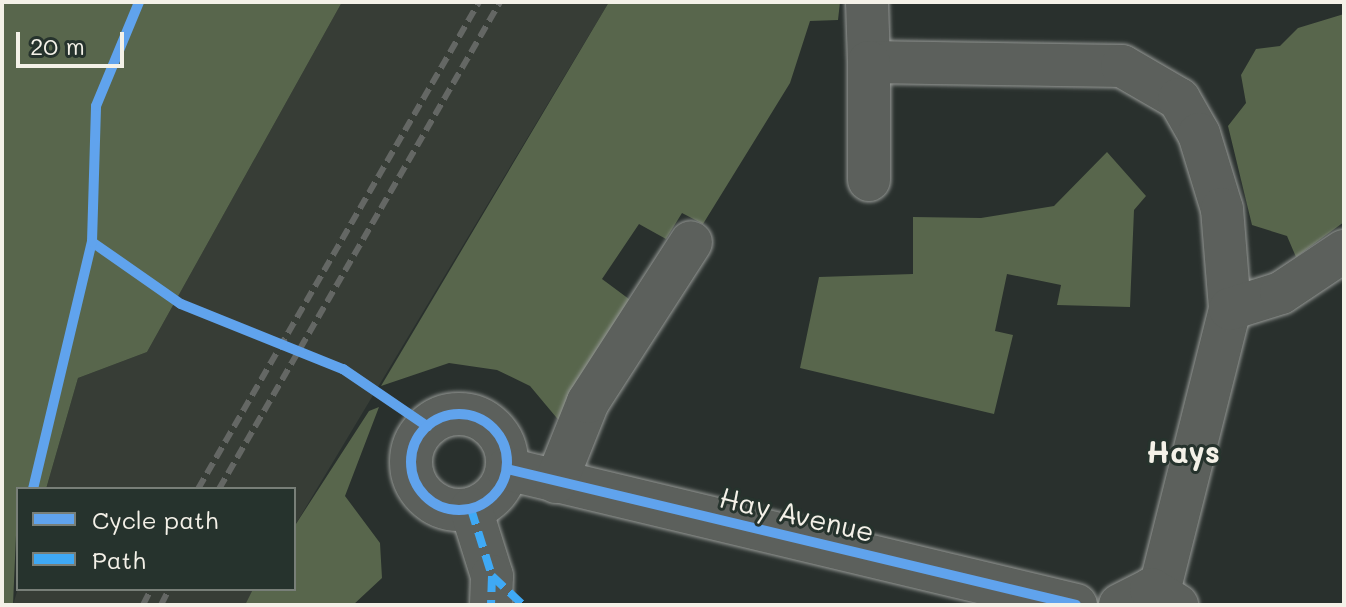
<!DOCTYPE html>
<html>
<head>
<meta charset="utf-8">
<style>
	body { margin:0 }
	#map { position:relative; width:1346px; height:607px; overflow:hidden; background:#29302d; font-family:Mali,sans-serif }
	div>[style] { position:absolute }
	.built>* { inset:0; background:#373d36 }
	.green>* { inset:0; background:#58664c }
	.roads { filter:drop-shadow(0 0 2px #969996) drop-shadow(0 0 2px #969996) }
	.minor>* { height:42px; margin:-21px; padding:0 21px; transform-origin:21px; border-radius:21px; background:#5c605c }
	.minor>.ring { margin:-21px; padding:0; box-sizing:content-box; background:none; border:42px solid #5c605c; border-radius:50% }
	.rail>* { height:6px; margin-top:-3px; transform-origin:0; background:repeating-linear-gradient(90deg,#646764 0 12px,transparent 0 18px) }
	.quiet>* { height:8px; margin-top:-4px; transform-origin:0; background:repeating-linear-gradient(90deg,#3fa9f5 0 16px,transparent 0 24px) }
	.cycleway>* { height:10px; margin:-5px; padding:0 5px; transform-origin:5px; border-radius:5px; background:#60a3ed }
	.cycleway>.ring { margin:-5px; padding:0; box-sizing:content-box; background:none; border:10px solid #60a3ed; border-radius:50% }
	span { translate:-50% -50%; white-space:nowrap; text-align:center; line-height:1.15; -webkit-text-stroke:6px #26332d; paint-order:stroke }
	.street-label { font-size:28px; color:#f4f1e8 }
	.neighbourhood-label { font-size:30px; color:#f4f1e8; font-weight:700 }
	.frame { position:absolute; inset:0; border:4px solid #f4f1e8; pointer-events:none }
	.legend { position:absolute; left:16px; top:487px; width:280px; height:104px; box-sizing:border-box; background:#26332d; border:2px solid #787f78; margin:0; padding:10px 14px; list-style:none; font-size:24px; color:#f4f1e8 }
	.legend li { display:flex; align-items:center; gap:16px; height:40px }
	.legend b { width:40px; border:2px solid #787f78 }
	.scale { position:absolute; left:16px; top:32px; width:108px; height:36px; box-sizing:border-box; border:4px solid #f4f1e8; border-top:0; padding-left:10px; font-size:24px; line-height:28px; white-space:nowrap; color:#f4f1e8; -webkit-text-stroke:6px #26332d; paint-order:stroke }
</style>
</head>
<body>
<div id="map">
	<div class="built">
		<i style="clip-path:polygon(342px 2px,609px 2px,294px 527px,294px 489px,46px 489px,78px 378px,147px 352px)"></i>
		<i style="clip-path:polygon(18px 588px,18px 589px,253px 589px,245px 605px,13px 605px)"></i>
	</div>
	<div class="green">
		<i style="clip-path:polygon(2px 2px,342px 2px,147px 352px,78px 378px,46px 489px,18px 489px,13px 605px,2px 605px)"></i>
		<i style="clip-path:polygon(609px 2px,840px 2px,838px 20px,810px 21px,790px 83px,703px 224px,682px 213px,666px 239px,639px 224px,602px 279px,633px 302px,561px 423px,530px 386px,497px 370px,449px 363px,381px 386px)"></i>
		<i style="clip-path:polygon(1344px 14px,1344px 222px,1296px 257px,1287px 236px,1252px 225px,1228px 126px,1246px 103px,1241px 75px,1256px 49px,1280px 46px,1298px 28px)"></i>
		<i style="clip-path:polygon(1107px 152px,1146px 196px,1134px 210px,1130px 307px,1057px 305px,1061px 285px,1007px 274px,995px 331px,1013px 335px,994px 414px,800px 368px,819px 277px,913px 274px,913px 217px,981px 218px,1054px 206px)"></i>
		<i style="clip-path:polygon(379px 407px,345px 496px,380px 543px,382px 578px,353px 605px,245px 605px,253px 589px,294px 589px,294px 527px,369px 411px)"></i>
	</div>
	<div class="roads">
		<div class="minor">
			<i style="left:867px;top:2px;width:60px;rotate:88.1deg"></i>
			<i style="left:869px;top:62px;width:253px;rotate:0.9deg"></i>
			<i style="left:1122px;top:66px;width:66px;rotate:30.1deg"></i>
			<i style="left:1179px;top:99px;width:40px;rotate:60.3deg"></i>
			<i style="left:1199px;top:134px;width:78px;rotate:73deg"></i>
			<i style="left:1222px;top:209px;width:100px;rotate:85.4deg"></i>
			<i style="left:1230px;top:309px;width:291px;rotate:104.1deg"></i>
			<i style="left:869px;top:62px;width:118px;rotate:90deg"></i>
			<i style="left:1230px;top:309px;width:53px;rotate:-17.4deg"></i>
			<i style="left:1281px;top:293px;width:76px;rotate:-33.7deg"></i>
			<i class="ring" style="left:411px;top:414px;width:54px;height:54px"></i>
			<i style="left:507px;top:469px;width:585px;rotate:13.44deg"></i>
			<i style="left:556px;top:482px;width:86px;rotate:-68.2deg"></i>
			<i style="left:588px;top:402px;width:190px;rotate:-57.2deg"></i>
			<i style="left:471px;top:509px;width:70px;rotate:72.6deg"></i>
			<i style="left:492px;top:576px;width:29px;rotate:92deg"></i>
			<i style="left:1120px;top:605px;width:35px;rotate:-27deg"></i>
			<i style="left:1151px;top:589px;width:31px;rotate:32deg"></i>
		</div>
	</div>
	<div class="rail">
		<i style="left:198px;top:489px;width:562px;rotate:-60.01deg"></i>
		<i style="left:219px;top:489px;width:562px;rotate:-60.01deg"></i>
		<i style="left:143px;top:605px;width:18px;rotate:-63deg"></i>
		<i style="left:161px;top:605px;width:18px;rotate:-63deg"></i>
	</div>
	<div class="quiet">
		<i style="left:471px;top:509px;width:70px;rotate:72.6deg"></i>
		<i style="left:492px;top:576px;width:29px;rotate:92deg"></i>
		<i style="left:492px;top:576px;width:42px;rotate:43.1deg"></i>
	</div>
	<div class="cycleway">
		<i style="left:92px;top:242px;width:108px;rotate:34.9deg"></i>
		<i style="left:181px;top:304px;width:175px;rotate:21.9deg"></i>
		<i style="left:343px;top:369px;width:102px;rotate:34.2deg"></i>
		<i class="ring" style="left:411px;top:414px;width:86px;height:86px"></i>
		<i style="left:507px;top:469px;width:585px;rotate:13.44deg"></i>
		<i style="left:33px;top:489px;width:254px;rotate:-76.6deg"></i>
		<i style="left:92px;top:242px;width:136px;rotate:-88.3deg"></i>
		<i style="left:96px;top:106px;width:113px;rotate:-67.5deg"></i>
	</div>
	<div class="street-label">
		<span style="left:797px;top:514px;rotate:13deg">Hay Avenue</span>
	</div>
	<div class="neighbourhood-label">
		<span style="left:1183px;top:451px">Hays</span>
	</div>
	<div class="frame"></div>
	<ul class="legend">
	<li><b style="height:10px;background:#60a3ed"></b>Cycle path</li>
	<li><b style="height:10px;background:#3fa9f5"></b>Path</li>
	</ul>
	<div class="scale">20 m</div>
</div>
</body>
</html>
